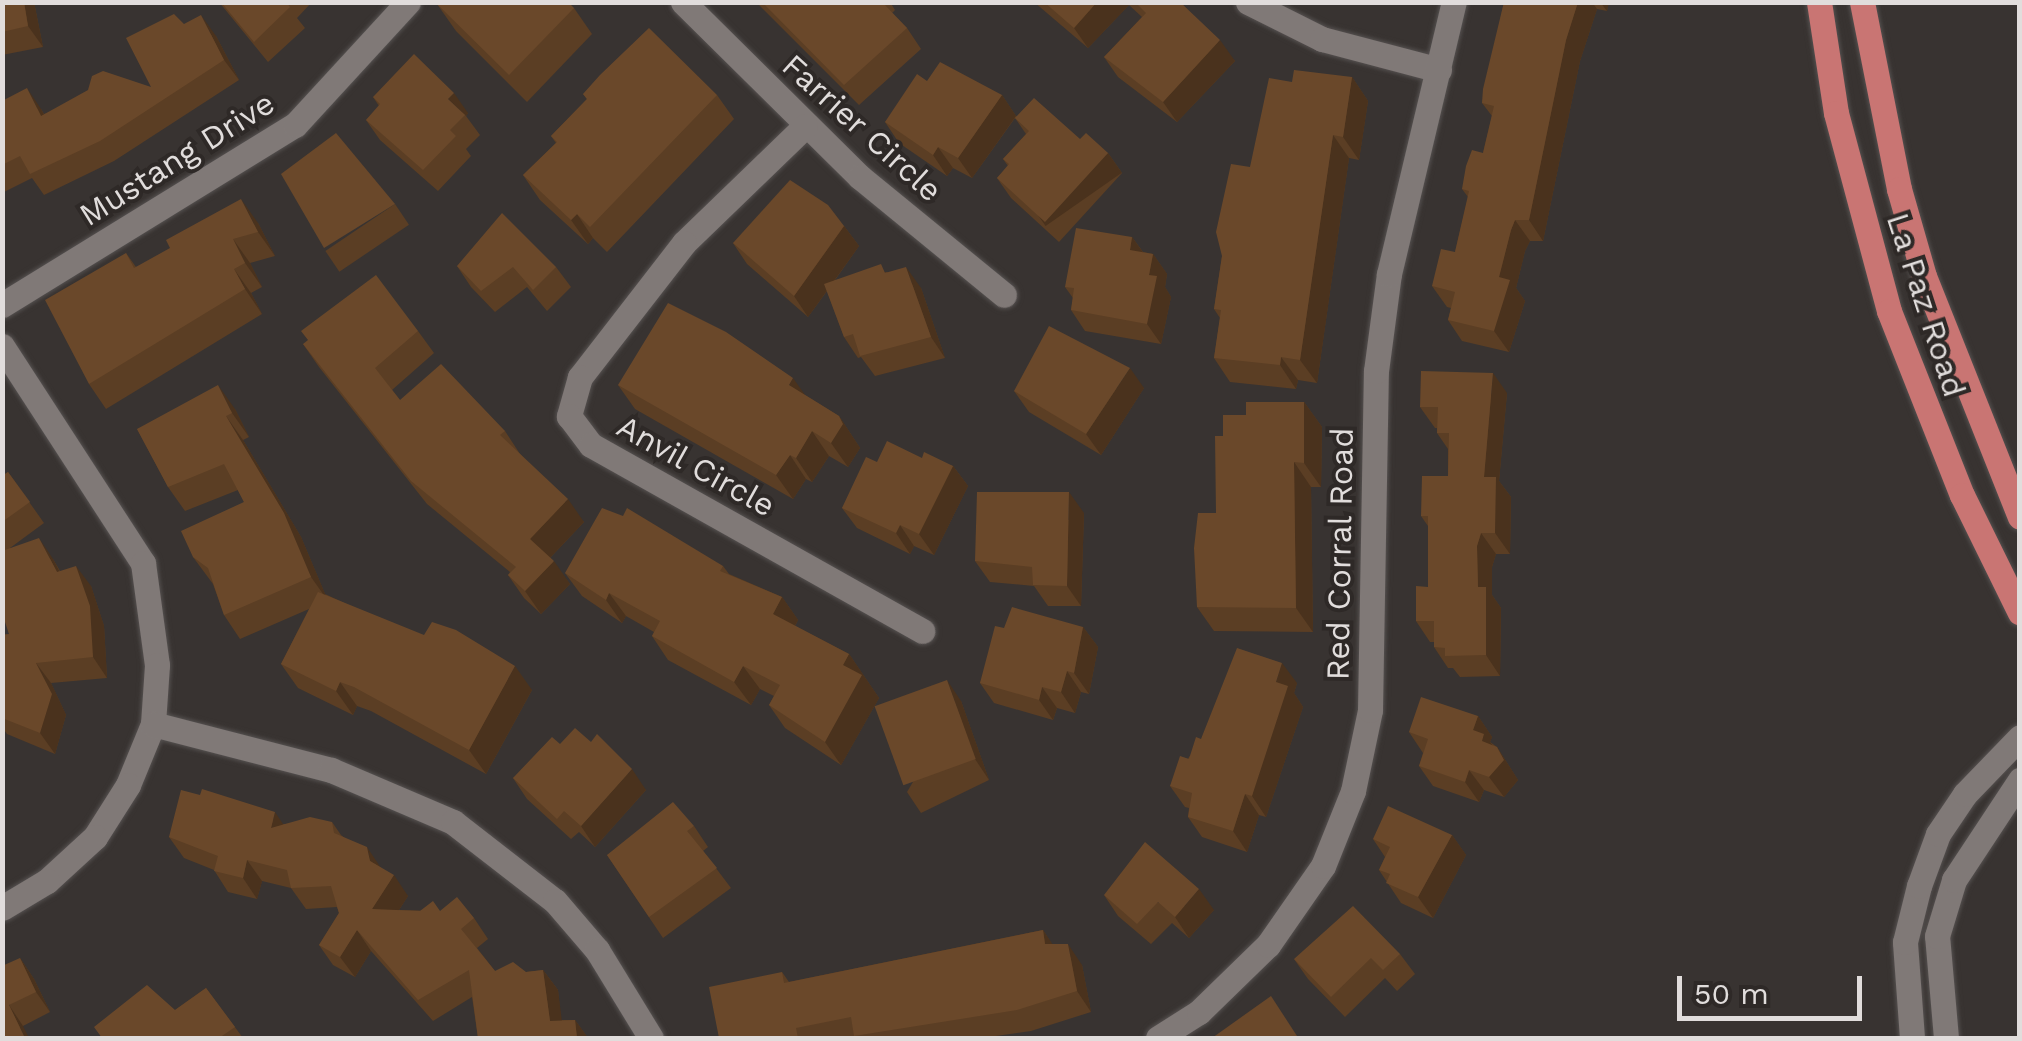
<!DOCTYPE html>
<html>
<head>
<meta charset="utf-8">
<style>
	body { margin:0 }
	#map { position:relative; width:2022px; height:1041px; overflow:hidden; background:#383331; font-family:"Work Sans",sans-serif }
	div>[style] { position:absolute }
	.roads { filter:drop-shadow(0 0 2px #555150) drop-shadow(0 0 2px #555150) }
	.minor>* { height:25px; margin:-12.5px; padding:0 12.5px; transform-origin:12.5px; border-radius:12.5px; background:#807977 }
	.major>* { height:25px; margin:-12.5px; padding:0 12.5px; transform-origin:12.5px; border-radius:12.5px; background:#c97573 }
	.wall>* { inset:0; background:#5b3e24; transform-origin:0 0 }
	.shaded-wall>* { inset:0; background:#4a321d; transform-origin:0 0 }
	.building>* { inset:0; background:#6a482a; transform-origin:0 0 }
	span { translate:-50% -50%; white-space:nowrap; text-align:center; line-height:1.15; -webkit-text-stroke:8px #2e2927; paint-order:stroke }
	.street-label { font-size:32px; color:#e1dddc }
	.frame { position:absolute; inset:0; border:5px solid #e1dddc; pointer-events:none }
	.scale { position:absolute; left:1677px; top:976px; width:185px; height:45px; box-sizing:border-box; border:5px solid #e1dddc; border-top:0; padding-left:12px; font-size:30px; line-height:35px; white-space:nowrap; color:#e1dddc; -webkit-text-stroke:8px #2e2927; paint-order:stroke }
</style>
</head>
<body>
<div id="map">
	<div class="roads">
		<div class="minor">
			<i style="left:683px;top:2px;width:249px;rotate:44.7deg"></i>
			<i style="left:860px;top:177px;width:186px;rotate:39.3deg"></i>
			<i style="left:1248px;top:2px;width:83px;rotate:26.6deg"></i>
			<i style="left:1322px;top:39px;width:121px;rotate:14.8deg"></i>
			<i style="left:805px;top:126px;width:168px;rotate:136deg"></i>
			<i style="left:684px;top:243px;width:170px;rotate:127.8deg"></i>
			<i style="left:580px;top:377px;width:41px;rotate:105.8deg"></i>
			<i style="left:569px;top:416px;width:36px;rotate:53deg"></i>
			<i style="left:591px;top:445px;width:380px;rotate:29.3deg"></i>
			<i style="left:2px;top:305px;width:344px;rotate:-31.6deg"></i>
			<i style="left:295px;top:125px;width:167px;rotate:-47.4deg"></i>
			<i style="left:2px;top:346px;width:259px;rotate:57deg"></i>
			<i style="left:143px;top:563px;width:103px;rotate:82.2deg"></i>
			<i style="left:157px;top:665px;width:59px;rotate:93.9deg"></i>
			<i style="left:153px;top:724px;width:66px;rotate:112.3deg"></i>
			<i style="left:128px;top:785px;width:62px;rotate:122.4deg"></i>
			<i style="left:95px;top:837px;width:65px;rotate:137.5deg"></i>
			<i style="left:47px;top:881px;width:52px;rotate:149deg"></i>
			<i style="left:153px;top:724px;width:184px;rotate:14.5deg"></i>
			<i style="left:331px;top:770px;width:133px;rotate:23.1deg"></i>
			<i style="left:453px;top:822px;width:129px;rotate:37.8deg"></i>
			<i style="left:555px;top:901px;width:65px;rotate:49.4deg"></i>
			<i style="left:597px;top:950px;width:103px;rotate:58.5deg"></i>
			<i style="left:1158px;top:1038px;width:49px;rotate:-32.4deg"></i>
			<i style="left:1199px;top:1012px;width:96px;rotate:-44.2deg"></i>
			<i style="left:1268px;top:945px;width:96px;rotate:-55.2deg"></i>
			<i style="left:1323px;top:866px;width:81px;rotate:-68.2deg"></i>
			<i style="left:1353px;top:791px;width:83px;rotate:-78.1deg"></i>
			<i style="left:1370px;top:710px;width:339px;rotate:-89deg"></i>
			<i style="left:1376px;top:371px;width:98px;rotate:-82.4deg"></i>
			<i style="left:1389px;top:274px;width:280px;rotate:-76.6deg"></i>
			<i style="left:1912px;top:1038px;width:96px;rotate:-94.2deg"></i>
			<i style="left:1905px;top:942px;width:58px;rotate:-76deg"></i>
			<i style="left:1919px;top:886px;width:55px;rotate:-69.9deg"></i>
			<i style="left:1938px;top:834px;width:48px;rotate:-56deg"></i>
			<i style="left:1965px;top:794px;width:79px;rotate:-46deg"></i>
			<i style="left:1946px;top:1038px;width:102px;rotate:-95deg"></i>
			<i style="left:1937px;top:936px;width:59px;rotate:-73.1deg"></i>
			<i style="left:1954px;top:880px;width:120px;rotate:-56.6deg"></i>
		</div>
		<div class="major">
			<i style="left:1819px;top:2px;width:112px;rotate:81.3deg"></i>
			<i style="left:1836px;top:113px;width:205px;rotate:75deg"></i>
			<i style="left:1889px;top:311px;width:198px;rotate:68.4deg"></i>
			<i style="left:1962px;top:495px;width:131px;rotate:63.8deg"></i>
			<i style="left:1862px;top:2px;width:191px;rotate:78.8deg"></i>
			<i style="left:1899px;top:189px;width:91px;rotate:74deg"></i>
			<i style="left:1924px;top:276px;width:259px;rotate:68.3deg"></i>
		</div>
	</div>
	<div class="wall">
		<i style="clip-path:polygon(2px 2px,34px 2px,43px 47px,2px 55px)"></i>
		<i style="clip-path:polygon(219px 2px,311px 2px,311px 3px,297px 18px,305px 28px,268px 62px)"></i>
		<i style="clip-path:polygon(756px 2px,890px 2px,895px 10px,892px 13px,907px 28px,921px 49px,859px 105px)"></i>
		<i style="clip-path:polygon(1034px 2px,1180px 2px,1235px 61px,1177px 122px,1118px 77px,1104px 57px,1142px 17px,1129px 5px,1088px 48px)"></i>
		<i style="clip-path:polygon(1504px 2px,1609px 2px,1607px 11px,1597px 9px,1580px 61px,1543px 241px,1530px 241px,1525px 251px,1516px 288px,1525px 301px,1509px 352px,1462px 341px,1448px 320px,1451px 308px,1447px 307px,1432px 286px,1455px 252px,1468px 197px,1462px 189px,1483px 153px,1492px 116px,1482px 103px)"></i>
		<i style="clip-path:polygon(437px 4px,574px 8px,592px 34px,527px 102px,456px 31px)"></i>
		<i style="clip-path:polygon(184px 24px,216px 36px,239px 80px,114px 161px,44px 195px,32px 178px,2px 193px,2px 101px,41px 109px,44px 114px,151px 87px)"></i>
		<i style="clip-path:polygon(1352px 77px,1368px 101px,1359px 160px,1349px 158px,1317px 383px,1298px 380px,1296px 389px,1230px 382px,1214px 358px,1220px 318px,1214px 309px,1222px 256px,1250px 167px,1292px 82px)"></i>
		<i style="clip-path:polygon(927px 81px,1002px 95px,1016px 116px,1080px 139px,1108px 153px,1122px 173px,1059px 242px,1011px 198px,997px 178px,1008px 166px,1003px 159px,1026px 134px,1015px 118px,972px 178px,953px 168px,947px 176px,899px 143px,885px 122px)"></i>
		<i style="clip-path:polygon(583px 94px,717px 95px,734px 119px,607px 252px,593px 238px,588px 244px,540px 200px,523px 175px,556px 143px,551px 136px,587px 99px)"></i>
		<i style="clip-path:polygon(373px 97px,468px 113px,466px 116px,480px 135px,466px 149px,471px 156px,438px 191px,380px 140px,366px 120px,379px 106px)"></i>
		<i style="left:395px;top:204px;width:25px;height:84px;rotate:56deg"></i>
		<i style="clip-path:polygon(258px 223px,275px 256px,250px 263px,262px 287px,251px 293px,262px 314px,106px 409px,89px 384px,126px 253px,136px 267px)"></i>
		<i style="clip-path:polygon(844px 226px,859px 246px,835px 280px,887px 272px,921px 288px,945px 358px,875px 376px,861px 357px,858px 358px,844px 337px,827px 291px,808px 317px,747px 264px,733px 243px)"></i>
		<i style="clip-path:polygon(1132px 237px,1143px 252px,1153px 254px,1167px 274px,1165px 287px,1171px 297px,1161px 344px,1085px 331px,1071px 310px,1073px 298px,1065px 287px)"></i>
		<i style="clip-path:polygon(457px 266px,556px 267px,571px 287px,547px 311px,527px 287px,495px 312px,471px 287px)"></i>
		<i style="clip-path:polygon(418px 331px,434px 353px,392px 390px,400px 400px,505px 431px,520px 454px,584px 522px,550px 558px,570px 584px,541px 614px,524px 598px,508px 575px,510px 572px,427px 504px,319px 367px,303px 344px)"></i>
		<i style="clip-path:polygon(618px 385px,805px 395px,839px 416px,860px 448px,848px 467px,829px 456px,812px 482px,806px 479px,793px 499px,635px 409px)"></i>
		<i style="clip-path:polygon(1144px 388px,1101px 455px,1029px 412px,1014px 391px)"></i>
		<i style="clip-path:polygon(1507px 393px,1499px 481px,1511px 497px,1510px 554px,1496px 554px,1492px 567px,1492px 595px,1501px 608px,1500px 676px,1460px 677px,1453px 668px,1448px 668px,1434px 647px,1434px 642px,1430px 642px,1416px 621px,1428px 587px,1428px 526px,1421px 516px,1448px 476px,1448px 449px,1437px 433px,1437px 428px,1435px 428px,1420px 407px)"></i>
		<i style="clip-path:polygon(1304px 402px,1322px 427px,1321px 487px,1311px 487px,1313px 632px,1214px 631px,1197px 607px,1216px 513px,1246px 415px)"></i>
		<i style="clip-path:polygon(235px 409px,249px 437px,243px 440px,301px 537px,325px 594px,532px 690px,486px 774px,371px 711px,357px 706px,353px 715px,298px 688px,281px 664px,309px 609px,240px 639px,224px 615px,213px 584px,193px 557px,244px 502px,238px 490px,185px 511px,168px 487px,137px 429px)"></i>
		<i style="clip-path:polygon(922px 458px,953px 466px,968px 486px,934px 555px,914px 546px,910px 554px,857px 528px,842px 508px,877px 462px)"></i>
		<i style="clip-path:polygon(8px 472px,44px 523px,10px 548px,53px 559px,60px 571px,91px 586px,104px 626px,107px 678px,51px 683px,66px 715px,55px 754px,7px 734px,2px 727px,2px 635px,9px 634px,2px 585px,2px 476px)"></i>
		<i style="clip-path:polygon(1084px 513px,1081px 606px,1048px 606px,1034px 586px,990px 582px,975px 561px)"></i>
		<i style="clip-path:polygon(723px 566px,729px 574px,782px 597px,798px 620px,795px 626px,849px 654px,879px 698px,841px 765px,785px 728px,769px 705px,774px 696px,760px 689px,751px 705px,668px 660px,652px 636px,654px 632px,626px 616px,622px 623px,582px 596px,565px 573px)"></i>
		<i style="clip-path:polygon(1083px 627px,1098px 647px,1089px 694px,1081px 692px,1075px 713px,1057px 708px,1053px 720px,994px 703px,980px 683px,1004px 628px)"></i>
		<i style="clip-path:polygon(1297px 683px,1294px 693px,1303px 707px,1266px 817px,1259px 815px,1247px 852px,1202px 837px,1188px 817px,1189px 808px,1185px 807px,1170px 786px,1201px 739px)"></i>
		<i style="clip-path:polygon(961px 701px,989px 780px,921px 813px,907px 792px)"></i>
		<i style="clip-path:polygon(1478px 716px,1492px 737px,1490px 742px,1497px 747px,1518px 780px,1504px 797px,1484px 790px,1479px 802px,1433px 786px,1419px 766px,1423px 753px,1409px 732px)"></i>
		<i style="clip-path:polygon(591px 742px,646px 790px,595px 847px,579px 832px,571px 839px,527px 799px,513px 778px,560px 744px)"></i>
		<i style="clip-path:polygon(200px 795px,283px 824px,332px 822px,341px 835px,381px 868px,408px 896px,399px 910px,440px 911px,474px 918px,488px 939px,477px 948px,495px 971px,526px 972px,543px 970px,558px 990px,561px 1020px,575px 1020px,588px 1038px,478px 1038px,472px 997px,433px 1021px,371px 951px,355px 977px,333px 965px,319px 945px,339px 913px,337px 907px,306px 909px,291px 888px,262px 881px,257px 899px,228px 892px,214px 870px,184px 858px,169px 837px)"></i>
		<i style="clip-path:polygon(694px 826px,708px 847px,703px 851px,731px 888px,663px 938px,607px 855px)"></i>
		<i style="clip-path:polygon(1452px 835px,1466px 855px,1433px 918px,1401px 903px,1379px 870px,1385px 857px,1373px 839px)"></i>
		<i style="clip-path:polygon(1104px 895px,1214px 910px,1189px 938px,1172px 923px,1151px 944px,1118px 916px)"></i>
		<i style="clip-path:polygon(1043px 930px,1052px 944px,1082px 965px,1091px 1012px,1031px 1031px,982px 1038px,719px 1038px,782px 972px,789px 982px)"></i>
		<i style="clip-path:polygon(1400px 954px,1415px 974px,1397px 991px,1385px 978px,1345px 1017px,1308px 979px,1294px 959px)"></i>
		<i style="clip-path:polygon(20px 958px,34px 979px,50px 1012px,23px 1026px,2px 1038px)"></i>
		<i style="clip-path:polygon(206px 988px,243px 1038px,102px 1038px,175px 1010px)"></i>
	</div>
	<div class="shaded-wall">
		<i style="clip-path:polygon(24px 2px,34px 2px,43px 47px,28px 26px)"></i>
		<i style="clip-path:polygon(1097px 2px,1127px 2px,1129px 5px,1088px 48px,1074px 28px)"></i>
		<i style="clip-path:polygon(1578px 2px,1592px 2px,1597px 9px,1580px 61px,1543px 241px,1529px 220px,1566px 40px)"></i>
		<i style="clip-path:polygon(1600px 2px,1609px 2px,1607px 11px)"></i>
		<i style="clip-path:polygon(201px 15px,216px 36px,239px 80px,224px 60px)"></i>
		<i style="clip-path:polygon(1220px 40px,1235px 61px,1177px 122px,1163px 102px)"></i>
		<i style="clip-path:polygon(1352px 77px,1368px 101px,1359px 160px,1343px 137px)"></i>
		<i style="clip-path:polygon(27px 88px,41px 109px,56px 137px,41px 116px)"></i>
		<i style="clip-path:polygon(454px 93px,468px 113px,466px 116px,448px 99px)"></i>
		<i style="clip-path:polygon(1002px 95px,1016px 116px,972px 178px,958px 158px)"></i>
		<i style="clip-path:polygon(1333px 135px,1349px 158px,1317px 383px,1300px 360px)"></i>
		<i style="clip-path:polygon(938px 147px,953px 168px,947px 176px,933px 155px)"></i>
		<i style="left:1108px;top:153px;width:24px;height:93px;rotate:55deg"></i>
		<i style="clip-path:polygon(241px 199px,258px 223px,275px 256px,258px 232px)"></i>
		<i style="clip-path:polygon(577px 214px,593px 238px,588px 244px,571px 220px)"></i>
		<i style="clip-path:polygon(1515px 220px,1530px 241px,1525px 251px,1516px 288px,1525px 301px,1509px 352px,1494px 331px,1499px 277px,1511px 230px)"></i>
		<i style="clip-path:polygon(844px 226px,859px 246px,808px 317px,794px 296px)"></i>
		<i style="clip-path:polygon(1132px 237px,1147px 258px,1130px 250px)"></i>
		<i style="clip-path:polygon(233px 239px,250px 263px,262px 287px,245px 263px)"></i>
		<i style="clip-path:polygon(1153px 254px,1167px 274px,1165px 287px,1171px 297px,1161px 344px,1147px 324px,1149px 275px)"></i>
		<i style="clip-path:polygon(906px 267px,921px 288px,945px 358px,931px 337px)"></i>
		<i style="clip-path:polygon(234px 269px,251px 293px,262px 314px,245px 289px)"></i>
		<i style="clip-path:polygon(1281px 357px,1298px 380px,1296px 389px,1280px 365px)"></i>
		<i style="clip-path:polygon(1130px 368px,1144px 388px,1101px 455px,1086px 434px)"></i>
		<i style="clip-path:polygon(1493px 373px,1507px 393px,1499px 481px,1511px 497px,1510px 554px,1495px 533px,1484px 477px)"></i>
		<i style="clip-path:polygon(793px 378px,810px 402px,789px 385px)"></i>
		<i style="clip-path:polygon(218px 385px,235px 409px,249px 437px,232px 413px)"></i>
		<i style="clip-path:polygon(1304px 402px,1322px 427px,1321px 487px,1304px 463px)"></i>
		<i style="clip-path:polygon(226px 416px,243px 440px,301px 537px,328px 601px,311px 577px)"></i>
		<i style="clip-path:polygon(839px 416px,860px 448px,848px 467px,831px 443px)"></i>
		<i style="clip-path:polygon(812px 431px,829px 456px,812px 482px,796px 458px)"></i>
		<i style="clip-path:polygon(790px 455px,806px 479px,793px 499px,776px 475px)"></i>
		<i style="clip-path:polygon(1294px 462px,1311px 487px,1313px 632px,1296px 608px)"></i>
		<i style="clip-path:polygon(953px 466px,968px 486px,934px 555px,919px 534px)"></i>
		<i style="clip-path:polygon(1069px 492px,1084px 513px,1081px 606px,1067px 586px)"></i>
		<i style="clip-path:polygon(568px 499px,584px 522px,546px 562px,530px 539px)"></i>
		<i style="clip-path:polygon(900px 525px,914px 546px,910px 554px,896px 533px)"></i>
		<i style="clip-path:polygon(1481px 533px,1496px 554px,1492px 567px,1492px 595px,1501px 608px,1500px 676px,1486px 655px,1478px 587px,1477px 546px)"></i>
		<i style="clip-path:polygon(39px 538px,53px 559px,71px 593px,57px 572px)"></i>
		<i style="clip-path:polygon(554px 561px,570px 584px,541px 614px,525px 591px)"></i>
		<i style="clip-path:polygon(76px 566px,91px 586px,104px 626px,107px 678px,93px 657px)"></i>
		<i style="clip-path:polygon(609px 593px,626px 616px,622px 623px,606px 600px)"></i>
		<i style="clip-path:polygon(782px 597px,798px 620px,789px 637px,773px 614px)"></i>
		<i style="clip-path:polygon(1083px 627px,1098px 647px,1089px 694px,1074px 673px)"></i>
		<i style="clip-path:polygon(849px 654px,879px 698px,841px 765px,825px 742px,843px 665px)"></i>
		<i style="clip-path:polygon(36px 663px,51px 683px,66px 715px,55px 754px,40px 733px)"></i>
		<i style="clip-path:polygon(1282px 663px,1297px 683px,1294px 693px,1303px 707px,1266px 817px,1252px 796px,1276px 682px)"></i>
		<i style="clip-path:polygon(515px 666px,532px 690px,486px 774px,469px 750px)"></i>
		<i style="clip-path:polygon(743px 666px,760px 689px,751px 705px,734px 682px)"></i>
		<i style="clip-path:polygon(1067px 671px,1081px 692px,1075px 713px,1061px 692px)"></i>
		<i style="clip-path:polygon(947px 680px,961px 701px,989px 780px,975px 759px)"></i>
		<i style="clip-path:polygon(340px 682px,357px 706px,353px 715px,336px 691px)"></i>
		<i style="clip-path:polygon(1042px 687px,1057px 708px,1053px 720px,1039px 700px)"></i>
		<i style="clip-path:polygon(1478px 716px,1492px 737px,1490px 742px,1499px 754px,1496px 762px,1473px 730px)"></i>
		<i style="clip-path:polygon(1497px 747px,1518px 780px,1504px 797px,1489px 777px)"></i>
		<i style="clip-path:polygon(632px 769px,646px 790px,595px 847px,581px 826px)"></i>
		<i style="clip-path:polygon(1469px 770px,1484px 790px,1479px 802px,1465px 782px)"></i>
		<i style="clip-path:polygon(1245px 794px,1259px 815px,1247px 852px,1233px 831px)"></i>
		<i style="clip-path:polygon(275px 812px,289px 833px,271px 828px)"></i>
		<i style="clip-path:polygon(1452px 835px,1466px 855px,1433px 918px,1418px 897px)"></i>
		<i style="clip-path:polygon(367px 847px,381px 868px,370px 861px)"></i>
		<i style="clip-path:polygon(247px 860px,262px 881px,257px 899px,243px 878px)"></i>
		<i style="clip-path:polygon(394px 875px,408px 896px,386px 930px,372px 909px)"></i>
		<i style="clip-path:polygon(1199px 889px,1214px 910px,1189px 938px,1175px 917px)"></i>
		<i style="clip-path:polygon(357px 930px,371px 951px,355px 977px,340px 957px)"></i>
		<i style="clip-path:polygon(1043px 930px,1057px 951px,1045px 944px)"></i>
		<i style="clip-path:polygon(1068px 944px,1082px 965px,1091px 1012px,1077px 991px)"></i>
		<i style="clip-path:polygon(20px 958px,34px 979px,50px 1012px,36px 992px)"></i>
		<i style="clip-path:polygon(543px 970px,558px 990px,564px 1038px,550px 1021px)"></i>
		<i style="clip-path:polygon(9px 1005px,23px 1026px,29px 1038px,25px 1038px)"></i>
		<i style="clip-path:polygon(575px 1020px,588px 1038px,577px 1038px)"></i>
	</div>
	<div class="building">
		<i style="clip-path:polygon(2px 2px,24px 2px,28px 26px,2px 32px)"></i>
		<i style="clip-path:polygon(221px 2px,286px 2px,290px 7px,254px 42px)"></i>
		<i style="clip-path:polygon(439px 2px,568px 2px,574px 8px,509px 75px,437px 4px)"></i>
		<i style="clip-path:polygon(762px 2px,882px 2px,907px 28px,844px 85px)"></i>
		<i style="clip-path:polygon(1044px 2px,1097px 2px,1074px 28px)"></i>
		<i style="clip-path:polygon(1135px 2px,1180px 2px,1220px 40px,1163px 102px,1104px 57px,1146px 13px)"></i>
		<i style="clip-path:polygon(1504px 2px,1578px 2px,1566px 40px,1529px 220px,1515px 220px,1511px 230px,1499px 277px,1510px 280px,1494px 331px,1448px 320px,1455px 292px,1432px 286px,1441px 249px,1455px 252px,1469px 191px,1462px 189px,1466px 166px,1472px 150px,1483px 153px,1494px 106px,1482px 103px,1483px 89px)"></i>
		<i style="clip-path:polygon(174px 14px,184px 24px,201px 15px,224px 60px,100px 141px,30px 174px,20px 156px,2px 165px,2px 101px,27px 88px,41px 116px,88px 90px,92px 76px,103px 71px,151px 87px,126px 38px)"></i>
		<i style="clip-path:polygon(649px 28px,717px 95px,590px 227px,577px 214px,571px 220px,523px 175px,557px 142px,551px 136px,587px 99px,583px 94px,600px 75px)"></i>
		<i style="clip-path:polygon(414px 54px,454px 93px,448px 99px,465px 115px,450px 130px,456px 136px,423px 170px,366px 120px,380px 104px,373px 97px)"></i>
		<i style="clip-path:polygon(940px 62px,1002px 95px,958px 158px,938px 147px,933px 155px,885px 122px,917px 74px,927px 81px)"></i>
		<i style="clip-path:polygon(1294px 70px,1352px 77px,1343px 137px,1333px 135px,1300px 360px,1281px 357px,1280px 365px,1214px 358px,1221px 310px,1214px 309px,1222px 256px,1216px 232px,1231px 164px,1250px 167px,1269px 78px,1292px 82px)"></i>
		<i style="clip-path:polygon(1034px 98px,1080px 139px,1086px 133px,1108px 153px,1045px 222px,997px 178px,1009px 164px,1003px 159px,1029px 131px,1015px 118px)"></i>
		<i style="clip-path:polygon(336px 133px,395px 204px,324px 248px,281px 174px)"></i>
		<i style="clip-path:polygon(790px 180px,828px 205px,844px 226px,794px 296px,733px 243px)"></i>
		<i style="clip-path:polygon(241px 199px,258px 232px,233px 239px,245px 263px,234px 269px,245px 289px,89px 384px,45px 300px,126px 253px,134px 268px,170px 248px,166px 240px)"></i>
		<i style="clip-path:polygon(502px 213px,556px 267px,533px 290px,513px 267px,481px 291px,457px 266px)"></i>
		<i style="clip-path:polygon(1076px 228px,1132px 237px,1130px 250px,1153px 254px,1149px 275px,1157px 276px,1147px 324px,1071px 310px,1074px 288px,1065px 287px)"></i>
		<i style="clip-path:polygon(881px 264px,885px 273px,906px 267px,931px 337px,860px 356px,853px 334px,844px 337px,824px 284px)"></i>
		<i style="clip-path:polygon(376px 275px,418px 331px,375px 368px,400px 400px,441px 364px,505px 431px,500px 435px,568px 499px,530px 539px,554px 561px,525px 591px,508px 575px,516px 567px,411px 481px,303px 344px,308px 340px,301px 331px)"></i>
		<i style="clip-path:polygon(668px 303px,726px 332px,793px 378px,789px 385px,839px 416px,843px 424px,831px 443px,812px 431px,796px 458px,790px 455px,776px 475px,618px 385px)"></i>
		<i style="clip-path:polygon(1049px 326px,1130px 368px,1086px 434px,1014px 391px)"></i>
		<i style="clip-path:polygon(1421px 371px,1493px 373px,1484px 477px,1496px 477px,1495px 533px,1481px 533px,1477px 546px,1478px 587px,1486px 587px,1486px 655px,1445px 656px,1445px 648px,1434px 647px,1434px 621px,1416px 621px,1416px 586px,1428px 587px,1428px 516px,1421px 516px,1422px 476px,1448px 476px,1449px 433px,1437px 433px,1438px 407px,1420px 407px)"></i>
		<i style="clip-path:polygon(218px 385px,232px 413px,226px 416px,284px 513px,311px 577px,224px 615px,208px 568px,193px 557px,181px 531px,244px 502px,224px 464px,168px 487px,137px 429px)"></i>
		<i style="clip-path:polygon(1246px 402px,1304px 402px,1304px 463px,1294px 462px,1296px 608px,1197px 607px,1194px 548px,1198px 513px,1216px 513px,1215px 436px,1223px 436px,1223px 415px,1246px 415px)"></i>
		<i style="clip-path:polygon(887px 441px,922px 458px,924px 452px,953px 466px,919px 534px,900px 525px,896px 533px,842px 508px,866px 457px,877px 462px)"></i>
		<i style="clip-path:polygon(8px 472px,30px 502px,2px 522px,2px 476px)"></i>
		<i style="clip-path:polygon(977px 492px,1069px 492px,1067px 586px,1033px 585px,1032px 567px,975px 561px)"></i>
		<i style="clip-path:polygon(602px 508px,623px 516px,627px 508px,723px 566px,720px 571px,782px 597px,773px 614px,849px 654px,843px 665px,862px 675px,825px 742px,769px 705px,780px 685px,743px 666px,734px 682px,652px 636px,660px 621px,609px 593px,606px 600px,565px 573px)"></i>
		<i style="clip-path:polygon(39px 538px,57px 572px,76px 566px,90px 606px,93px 657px,36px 663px,52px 694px,40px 733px,2px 718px,2px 635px,9px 634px,2px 613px,2px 551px)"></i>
		<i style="clip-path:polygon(318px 592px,424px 635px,432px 622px,456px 630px,515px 666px,469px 750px,354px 687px,340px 682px,336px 691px,281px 664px)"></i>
		<i style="clip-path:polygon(1012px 607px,1083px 627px,1074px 673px,1067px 671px,1061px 692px,1042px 687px,1039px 700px,980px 683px,995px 626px,1004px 628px)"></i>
		<i style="clip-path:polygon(1237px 648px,1282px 663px,1276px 682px,1288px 686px,1252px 796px,1245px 794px,1233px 831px,1188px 817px,1192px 793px,1170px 786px,1180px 756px,1189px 759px,1196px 737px,1201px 739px)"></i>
		<i style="left:947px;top:680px;width:84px;height:77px;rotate:70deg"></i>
		<i style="clip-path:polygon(1421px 697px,1478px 716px,1473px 730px,1484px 734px,1482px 741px,1497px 747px,1504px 760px,1489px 777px,1469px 770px,1465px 782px,1419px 766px,1428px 739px,1409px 732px)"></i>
		<i style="clip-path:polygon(575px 728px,591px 742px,597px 734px,632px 769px,581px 826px,564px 811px,557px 819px,513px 778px,552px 737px,560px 744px)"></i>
		<i style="clip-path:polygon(202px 789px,275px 812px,271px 828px,310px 817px,332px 822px,334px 833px,367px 847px,370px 861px,394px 875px,372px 909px,420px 911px,433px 901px,440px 911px,457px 897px,474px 918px,461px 929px,495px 971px,513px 962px,526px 972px,543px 970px,550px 1021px,575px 1020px,577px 1038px,478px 1038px,469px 970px,418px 1000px,357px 930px,340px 957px,319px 945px,339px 913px,331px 886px,291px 888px,287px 870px,247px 860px,243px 878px,214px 871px,218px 856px,169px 837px,181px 790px,200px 795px)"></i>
		<i style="clip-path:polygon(673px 802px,694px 826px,687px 831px,717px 868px,649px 917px,607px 855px)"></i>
		<i style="clip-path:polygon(1388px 806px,1452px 835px,1418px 897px,1386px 883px,1390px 874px,1379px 870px,1390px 847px,1373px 839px)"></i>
		<i style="clip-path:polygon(1145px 842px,1199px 889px,1175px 917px,1158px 902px,1137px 924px,1104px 895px)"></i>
		<i style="clip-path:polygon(1353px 906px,1400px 954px,1383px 970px,1371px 958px,1331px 997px,1294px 959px)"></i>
		<i style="clip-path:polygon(1043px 930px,1045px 944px,1068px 944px,1077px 991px,1017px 1010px,854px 1036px,851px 1017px,796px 1028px,798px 1038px,757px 1038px,757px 1036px,744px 1038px,719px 1038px,709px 987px,782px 972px,784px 983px)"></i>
		<i style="clip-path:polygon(20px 958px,36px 992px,9px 1005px,25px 1038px,2px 1038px,2px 966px)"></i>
		<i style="clip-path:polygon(147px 985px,175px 1010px,206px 988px,235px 1027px,219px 1038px,102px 1038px,94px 1027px)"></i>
		<i style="clip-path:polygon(1271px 996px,1297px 1036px,1294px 1038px,1212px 1038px)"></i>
	</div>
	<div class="street-label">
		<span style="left:862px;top:128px;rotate:42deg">Farrier Circle</span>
		<span style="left:177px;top:159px;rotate:-32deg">Mustang Drive</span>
		<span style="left:1926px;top:305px;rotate:72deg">La Paz Road</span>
		<span style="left:696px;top:466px;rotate:29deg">Anvil Circle</span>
		<span style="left:1340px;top:554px;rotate:-89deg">Red Corral Road</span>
	</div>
	<div class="frame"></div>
	<div class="scale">50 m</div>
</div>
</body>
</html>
